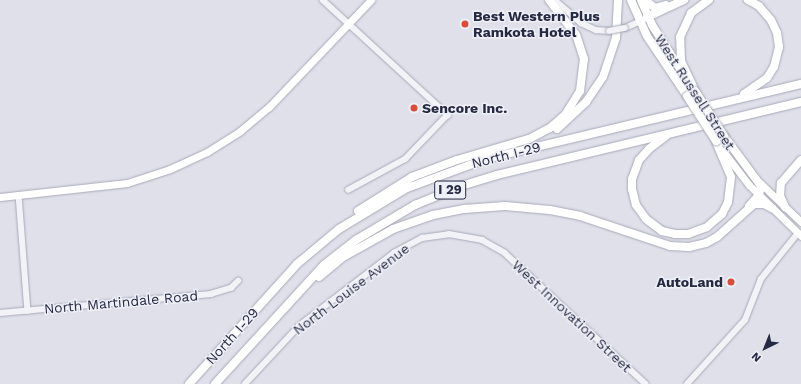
<!DOCTYPE html>
<html>
<head>
<meta charset="utf-8">
<style>
	body { margin:0 }
	#map { position:relative; width:801px; height:384px; overflow:hidden; background:#dfe0ea; font-family:"Work Sans",sans-serif }
	div>[style] { position:absolute }
	.roads { filter:drop-shadow(0 0 1px #a8a9b8) drop-shadow(0 0 1px #a8a9b8) }
	.minor>* { height:5.5px; margin:-2.75px; padding:0 2.75px; transform-origin:2.75px; border-radius:2.75px; background:#f2f2f7 }
	.major>* { height:7px; margin:-3.5px; padding:0 3.5px; transform-origin:3.5px; border-radius:3.5px; background:#fff }
	.highway>* { height:8px; margin:-4px; padding:0 4px; transform-origin:4px; border-radius:4px; background:#fff }
	.bridges { filter:drop-shadow(0 0 1px #a8a9b8) drop-shadow(0 0 1px #a8a9b8) }
	.minor-bridge>* { height:5.5px; margin:-2.75px; padding:0 2.75px; transform-origin:2.75px; border-radius:2.75px; background:#f2f2f7 }
	.highway-bridge>* { height:8px; margin:-4px; padding:0 4px; transform-origin:4px; border-radius:4px; background:#fff }
	.dots>* { width:11px; height:11px; translate:-50% -50%; box-sizing:border-box; border:2px solid #eef0f7; border-radius:50% }
	span { translate:-50% -50%; white-space:nowrap; text-align:center; line-height:1.15; -webkit-text-stroke:3px #eef0f7; paint-order:stroke }
	.shield-label span { padding:1px 3px; background:#eef0f7; border:1px solid; border-radius:3px; -webkit-text-stroke-width:0 }
	.shield-label { font-size:13px; color:#262942; font-weight:700 }
	.poi-label { font-size:14px; color:#262942; font-weight:700 }
	.left { translate:0 -50%; text-align:left }
	.right { translate:-100% -50%; text-align:right }
	.street-label { font-size:14px; color:#262942 }
	.north { position:absolute; left:745px; top:328px; width:40px; height:40px; -webkit-text-stroke:3px #eef0f7; paint-order:stroke; rotate:223deg; font-size:11px; font-weight:700; line-height:16px; text-align:center; color:#262942 }
	.north::after { content:''; display:block; margin:auto; width:14px; height:18px; background:#262942; clip-path:polygon(50% 0,100% 100%,50% 72%,0 100%) }
</style>
</head>
<body>
<div id="map">
	<div class="roads">
		<div class="minor">
			<i style="left:323px;top:0;width:170px;rotate:42.6deg"></i>
			<i style="left:448px;top:115px;width:61px;rotate:133.7deg"></i>
			<i style="left:406px;top:159px;width:65px;rotate:151.5deg"></i>
			<i style="left:555px;top:0;width:35px;rotate:41deg"></i>
			<i style="left:581px;top:23px;width:17px;rotate:25deg"></i>
			<i style="left:596px;top:30px;width:13px;rotate:4deg"></i>
			<i style="left:625px;top:28px;width:20px;rotate:-24deg"></i>
			<i style="left:19px;top:195px;width:116px;rotate:85.6deg"></i>
			<i style="left:0;top:313px;width:212px;rotate:-5.1deg"></i>
			<i style="left:211px;top:294px;width:21px;rotate:-17deg"></i>
			<i style="left:231px;top:288px;width:10px;rotate:-45deg"></i>
			<i style="left:245px;top:384px;width:79px;rotate:-47deg"></i>
			<i style="left:299px;top:326px;width:120px;rotate:-37.5deg"></i>
			<i style="left:394px;top:253px;width:32px;rotate:-28deg"></i>
			<i style="left:422px;top:238px;width:27px;rotate:-8deg"></i>
			<i style="left:449px;top:234px;width:34px;rotate:10deg"></i>
			<i style="left:482px;top:240px;width:26px;rotate:29deg"></i>
			<i style="left:505px;top:253px;width:192px;rotate:42.9deg"></i>
			<i style="left:687px;top:384px;width:86px;rotate:-47.8deg"></i>
			<i style="left:745px;top:320px;width:44px;rotate:-68.7deg"></i>
			<i style="left:761px;top:279px;width:59px;rotate:-51.2deg"></i>
		</div>
		<div class="major">
			<i style="left:723px;top:151px;width:43px;rotate:52.6deg"></i>
			<i style="left:749px;top:185px;width:73px;rotate:44.4deg"></i>
			<i style="left:759px;top:182px;width:58px;rotate:43.6deg"></i>
			<i style="left:0;top:197px;width:128px;rotate:-6.3deg"></i>
			<i style="left:127px;top:183px;width:45px;rotate:-18deg"></i>
			<i style="left:170px;top:169px;width:41px;rotate:-24.7deg"></i>
			<i style="left:207px;top:152px;width:39px;rotate:-32deg"></i>
			<i style="left:240px;top:131px;width:38px;rotate:-40deg"></i>
			<i style="left:269px;top:107px;width:148px;rotate:-46.4deg"></i>
		</div>
		<div class="highway">
			<i style="left:631px;top:0;width:39px;rotate:66deg"></i>
			<i style="left:647px;top:36px;width:72px;rotate:56.3deg"></i>
			<i style="left:641px;top:0;width:27px;rotate:66deg"></i>
			<i style="left:652px;top:25px;width:56px;rotate:57.4deg"></i>
			<i style="left:645px;top:0;width:13px;rotate:39deg"></i>
			<i style="left:655px;top:8px;width:11px;rotate:-15deg"></i>
			<i style="left:647px;top:17px;width:41px;rotate:-24.7deg"></i>
			<i style="left:695px;top:91px;width:33px;rotate:-115deg"></i>
			<i style="left:681px;top:61px;width:24px;rotate:-92deg"></i>
			<i style="left:680px;top:37px;width:26px;rotate:-65deg"></i>
			<i style="left:691px;top:13px;width:22px;rotate:-36deg"></i>
			<i style="left:744px;top:94px;width:28px;rotate:-35deg"></i>
			<i style="left:767px;top:78px;width:13px;rotate:-58deg"></i>
			<i style="left:774px;top:67px;width:21px;rotate:-76deg"></i>
			<i style="left:779px;top:47px;width:14px;rotate:-98deg"></i>
			<i style="left:777px;top:33px;width:14px;rotate:-115deg"></i>
			<i style="left:771px;top:20px;width:18px;rotate:-131deg"></i>
			<i style="left:759px;top:6px;width:13px;rotate:-151deg"></i>
			<i style="left:557px;top:129px;width:40px;rotate:-43deg"></i>
			<i style="left:586px;top:102px;width:30px;rotate:-56deg"></i>
			<i style="left:603px;top:77px;width:41px;rotate:-71.6deg"></i>
			<i style="left:616px;top:38px;width:38px;rotate:-87deg"></i>
			<i style="left:666px;top:136px;width:21px;rotate:143deg"></i>
			<i style="left:649px;top:149px;width:15px;rotate:132deg"></i>
			<i style="left:639px;top:160px;width:20px;rotate:110deg"></i>
			<i style="left:632px;top:179px;width:10px;rotate:90deg"></i>
			<i style="left:632px;top:189px;width:16px;rotate:76deg"></i>
			<i style="left:636px;top:205px;width:17px;rotate:54deg"></i>
			<i style="left:646px;top:219px;width:20px;rotate:37deg"></i>
			<i style="left:662px;top:231px;width:13px;rotate:13deg"></i>
			<i style="left:675px;top:234px;width:13px"></i>
			<i style="left:688px;top:234px;width:20px;rotate:-20deg"></i>
			<i style="left:707px;top:227px;width:20px;rotate:-41deg"></i>
			<i style="left:722px;top:214px;width:13px;rotate:-63deg"></i>
			<i style="left:728px;top:202px;width:25px;rotate:-83deg"></i>
			<i style="left:731px;top:177px;width:39px;rotate:-113deg"></i>
			<i style="left:724px;top:136px;width:62px;rotate:53.5deg"></i>
			<i style="left:761px;top:186px;width:9px;rotate:103deg"></i>
			<i style="left:759px;top:195px;width:15px;rotate:132deg"></i>
			<i style="left:785px;top:207px;width:12px;rotate:-114deg"></i>
			<i style="left:780px;top:196px;width:13px;rotate:-86deg"></i>
			<i style="left:781px;top:183px;width:30px;rotate:-49deg"></i>
			<i style="left:358px;top:211px;width:64px;rotate:-32.2deg"></i>
			<i style="left:412px;top:177px;width:48px;rotate:-20.7deg"></i>
			<i style="left:457px;top:160px;width:75px;rotate:-16.3deg"></i>
			<i style="left:529px;top:139px;width:24px;rotate:-28deg"></i>
			<i style="left:550px;top:128px;width:20px;rotate:-41deg"></i>
			<i style="left:565px;top:115px;width:28px;rotate:-58deg"></i>
			<i style="left:580px;top:91px;width:32px;rotate:-83deg"></i>
			<i style="left:584px;top:59px;width:25px;rotate:-108deg"></i>
			<i style="left:576px;top:35px;width:44px;rotate:-127.6deg"></i>
			<i style="left:319px;top:277px;width:31px;rotate:-40deg"></i>
			<i style="left:343px;top:257px;width:57px;rotate:-29.2deg"></i>
			<i style="left:393px;top:229px;width:42px;rotate:-19.3deg"></i>
			<i style="left:433px;top:215px;width:32px;rotate:-11deg"></i>
			<i style="left:464px;top:209px;width:41px;rotate:-4.2deg"></i>
			<i style="left:505px;top:206px;width:45px;rotate:5.1deg"></i>
			<i style="left:550px;top:210px;width:31px;rotate:11deg"></i>
			<i style="left:580px;top:216px;width:95px;rotate:18.4deg"></i>
			<i style="left:670px;top:246px;width:19px;rotate:3deg"></i>
			<i style="left:689px;top:247px;width:17px;rotate:-13deg"></i>
			<i style="left:706px;top:243px;width:13px;rotate:-29deg"></i>
			<i style="left:717px;top:237px;width:50px;rotate:-41.7deg"></i>
			<i style="left:754px;top:204px;width:10px"></i>
			<i style="left:764px;top:204px;width:9px;rotate:27deg"></i>
			<i style="left:189px;top:384px;width:161px;rotate:-48deg"></i>
			<i style="left:297px;top:264px;width:55px;rotate:-39.8deg"></i>
			<i style="left:339px;top:229px;width:79px;rotate:-31.1deg"></i>
			<i style="left:407px;top:188px;width:84px;rotate:-20.2deg"></i>
			<i style="left:486px;top:159px;width:324px;rotate:-13.4deg"></i>
			<i style="left:215px;top:384px;width:161px;rotate:-47.5deg"></i>
			<i style="left:324px;top:265px;width:41px;rotate:-38deg"></i>
			<i style="left:356px;top:240px;width:69px;rotate:-30.7deg"></i>
			<i style="left:415px;top:205px;width:50px;rotate:-22.4deg"></i>
			<i style="left:461px;top:186px;width:38px;rotate:-17deg"></i>
			<i style="left:497px;top:175px;width:313px;rotate:-13.5deg"></i>
		</div>
	</div>
	<div class="bridges">
		<div class="minor-bridge">
			<i style="left:609px;top:31px;width:16px;rotate:-11deg"></i>
		</div>
		<div class="highway-bridge">
			<i style="left:695px;top:91px;width:54px;rotate:57.2deg"></i>
			<i style="left:687px;top:96px;width:54px;rotate:57.2deg"></i>
		</div>
	</div>
	<div class="dots">
		<i style="left:465px;top:24px;background:#da4b38"></i>
		<i style="left:414px;top:108px;background:#da4b38"></i>
		<i style="left:731px;top:282px;background:#da4b38"></i>
	</div>
	<div class="shield-label">
		<span style="left:450px;top:190px">I 29</span>
	</div>
	<div class="poi-label">
		<span class="left" style="left:473px;top:24px">Best Western Plus<br>Ramkota Hotel</span>
		<span class="left" style="left:422px;top:108px">Sencore Inc.</span>
		<span class="right" style="left:723px;top:282px">AutoLand</span>
	</div>
	<div class="street-label">
		<span style="left:695px;top:92px;rotate:57deg">West Russell Street</span>
		<span style="left:506px;top:155px;rotate:-14deg">North I-29</span>
		<span style="left:351px;top:289px;rotate:-37deg">North Louise Avenue</span>
		<span style="left:121px;top:302px;rotate:-5deg">North Martindale Road</span>
		<span style="left:572px;top:316px;rotate:43deg">West Innovation Street</span>
		<span style="left:232px;top:336px;rotate:-48deg">North I-29</span>
	</div>
	<div class="north">N</div>
</div>
</body>
</html>
